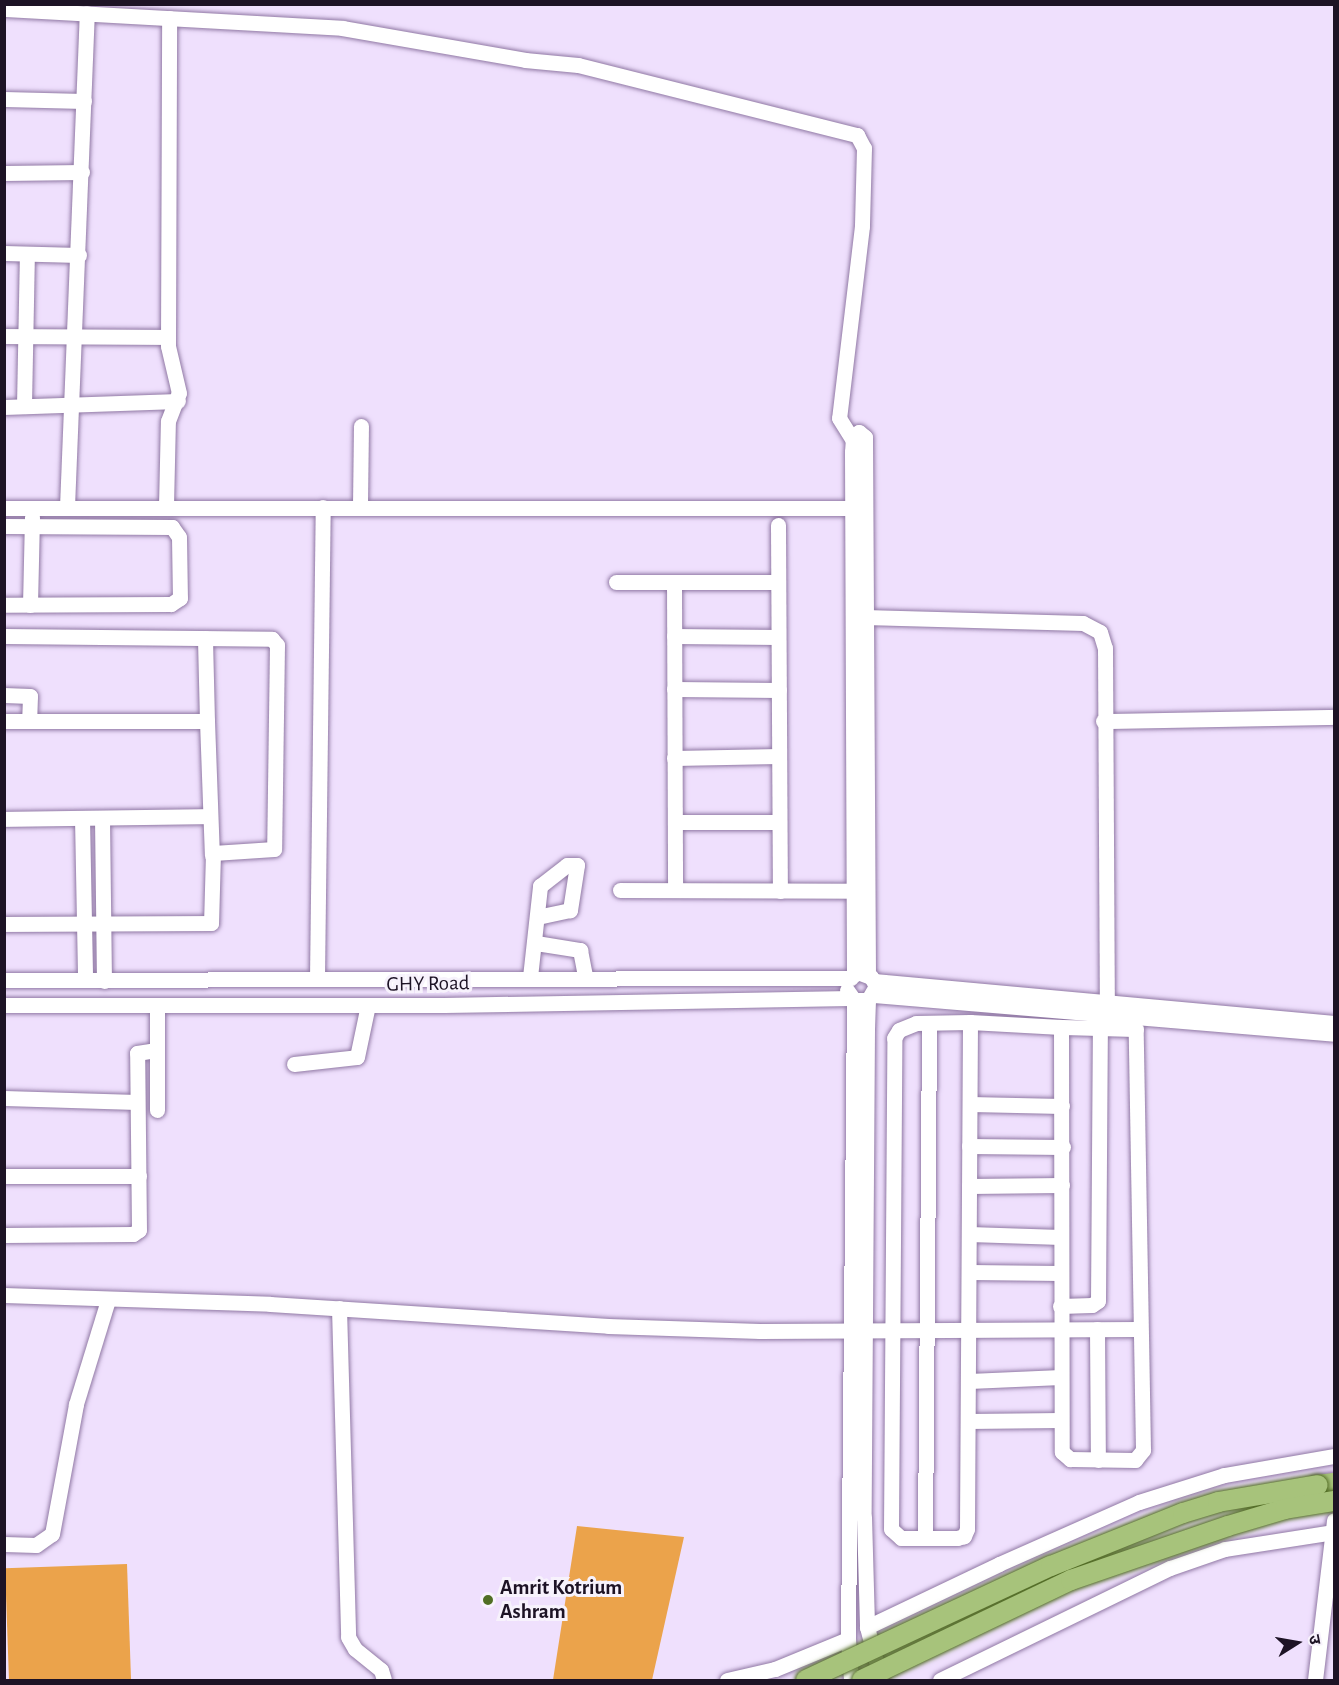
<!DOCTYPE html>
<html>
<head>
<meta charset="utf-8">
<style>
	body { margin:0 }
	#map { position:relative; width:1339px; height:1685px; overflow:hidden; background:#efe0fd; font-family:"Alegreya Sans","Noto Sans Devanagari",sans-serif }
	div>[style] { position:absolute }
	.green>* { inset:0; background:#eba34b; transform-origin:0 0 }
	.roads { filter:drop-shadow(0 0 2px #9078a4) drop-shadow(0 0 2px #9078a4) }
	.minor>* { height:15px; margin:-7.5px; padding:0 7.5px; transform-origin:7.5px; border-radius:7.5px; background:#fff }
	.major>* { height:20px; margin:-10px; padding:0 10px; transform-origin:10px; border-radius:10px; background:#a7c37b }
	.bridges { filter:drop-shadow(0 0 2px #516b24) drop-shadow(0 0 2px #516b24) }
	.major-bridge>* { height:20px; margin:-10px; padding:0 10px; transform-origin:10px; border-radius:10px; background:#a7c37b }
	.dots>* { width:16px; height:16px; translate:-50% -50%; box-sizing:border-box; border:3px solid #f7f2fc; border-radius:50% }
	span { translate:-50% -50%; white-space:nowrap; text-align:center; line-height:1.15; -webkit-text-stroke:6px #f7f2fc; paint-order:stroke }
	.street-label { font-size:21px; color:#1d1325 }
	.poi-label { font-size:21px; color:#1d1325; font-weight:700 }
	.left { translate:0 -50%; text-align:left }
	.frame { position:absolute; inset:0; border:6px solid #1d1325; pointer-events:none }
	.north { position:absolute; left:1267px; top:1613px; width:60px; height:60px; -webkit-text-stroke:4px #f7f2fc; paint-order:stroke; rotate:79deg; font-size:16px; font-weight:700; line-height:24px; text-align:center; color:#1d1325 }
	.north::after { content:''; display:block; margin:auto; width:21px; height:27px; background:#1d1325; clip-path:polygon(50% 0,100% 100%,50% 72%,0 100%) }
</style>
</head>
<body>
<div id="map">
	<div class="green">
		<i style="clip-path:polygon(577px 1526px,684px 1537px,652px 1680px,553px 1680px)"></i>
		<i style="left:127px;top:1564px;width:116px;height:122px;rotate:88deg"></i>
	</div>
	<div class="roads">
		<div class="minor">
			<i style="left:4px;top:9px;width:339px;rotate:3.2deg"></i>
			<i style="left:342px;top:28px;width:186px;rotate:9.9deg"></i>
			<i style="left:525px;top:60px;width:53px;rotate:5.4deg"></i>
			<i style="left:578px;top:65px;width:288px;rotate:14.1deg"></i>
			<i style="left:857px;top:135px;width:15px;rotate:62deg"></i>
			<i style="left:864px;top:148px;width:78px;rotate:91.5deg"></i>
			<i style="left:862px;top:226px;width:193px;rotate:96.8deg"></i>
			<i style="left:839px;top:418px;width:26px;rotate:58deg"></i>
			<i style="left:4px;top:99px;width:80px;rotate:1.4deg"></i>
			<i style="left:4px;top:173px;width:78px;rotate:-0.7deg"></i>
			<i style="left:4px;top:253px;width:75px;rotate:1.5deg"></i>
			<i style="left:4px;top:336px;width:164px;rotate:0.3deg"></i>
			<i style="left:24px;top:406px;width:152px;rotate:-88.9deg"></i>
			<i style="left:4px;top:407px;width:174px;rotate:-2deg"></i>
			<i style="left:166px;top:506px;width:85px;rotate:-88.7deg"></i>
			<i style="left:168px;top:421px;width:30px;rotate:-69deg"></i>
			<i style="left:179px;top:393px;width:48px;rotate:-103.2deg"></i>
			<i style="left:168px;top:346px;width:328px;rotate:-89.8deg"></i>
			<i style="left:360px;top:506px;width:80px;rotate:-89.3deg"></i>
			<i style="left:67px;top:507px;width:494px;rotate:-87.7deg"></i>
			<i style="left:4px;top:508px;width:848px"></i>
			<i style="left:778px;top:525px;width:366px;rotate:89.7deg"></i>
			<i style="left:4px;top:526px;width:168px;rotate:0.3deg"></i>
			<i style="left:172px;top:527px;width:12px;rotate:55deg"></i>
			<i style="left:179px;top:537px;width:61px;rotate:89.1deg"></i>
			<i style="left:180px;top:598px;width:11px;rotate:146deg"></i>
			<i style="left:171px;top:604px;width:167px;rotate:179.7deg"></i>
			<i style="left:616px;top:582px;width:162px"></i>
			<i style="left:674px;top:582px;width:308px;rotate:89.8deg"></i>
			<i style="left:30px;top:605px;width:88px;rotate:-88.7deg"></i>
			<i style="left:864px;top:617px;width:219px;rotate:1.6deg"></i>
			<i style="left:1083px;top:623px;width:19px;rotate:28deg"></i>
			<i style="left:1100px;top:632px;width:17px;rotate:73deg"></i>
			<i style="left:1105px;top:648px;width:352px;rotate:89.7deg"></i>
			<i style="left:4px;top:636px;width:268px;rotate:0.6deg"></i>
			<i style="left:272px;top:639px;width:8px;rotate:50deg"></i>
			<i style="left:277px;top:645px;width:204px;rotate:90.8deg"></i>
			<i style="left:274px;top:849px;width:61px;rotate:176.2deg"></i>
			<i style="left:213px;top:853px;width:70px;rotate:91.6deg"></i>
			<i style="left:211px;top:923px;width:207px;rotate:179.7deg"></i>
			<i style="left:674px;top:636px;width:104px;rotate:0.6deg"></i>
			<i style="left:674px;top:689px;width:105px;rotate:0.5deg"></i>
			<i style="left:4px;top:695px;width:26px;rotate:2deg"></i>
			<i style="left:30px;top:696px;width:25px;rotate:92deg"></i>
			<i style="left:4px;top:721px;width:203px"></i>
			<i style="left:207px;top:721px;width:83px;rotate:-91.4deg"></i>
			<i style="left:207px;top:721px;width:134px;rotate:87.9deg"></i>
			<i style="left:1103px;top:721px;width:231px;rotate:-1deg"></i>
			<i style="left:674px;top:758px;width:105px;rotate:-1.1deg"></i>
			<i style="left:82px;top:818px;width:162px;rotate:88.9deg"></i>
			<i style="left:102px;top:818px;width:163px;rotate:89.3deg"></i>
			<i style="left:4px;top:819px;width:206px;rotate:-0.8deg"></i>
			<i style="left:675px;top:822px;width:104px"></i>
			<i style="left:620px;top:890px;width:234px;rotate:0.2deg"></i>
			<i style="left:536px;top:943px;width:45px;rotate:9deg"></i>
			<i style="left:580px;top:950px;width:26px;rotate:79deg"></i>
			<i style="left:860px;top:973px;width:12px;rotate:20deg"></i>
			<i style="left:871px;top:977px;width:10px;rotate:61deg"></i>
			<i style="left:876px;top:986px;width:16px;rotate:120deg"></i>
			<i style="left:868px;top:1000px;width:30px;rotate:92deg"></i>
			<i style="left:867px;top:1030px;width:487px;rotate:90.4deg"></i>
			<i style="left:864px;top:1517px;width:110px;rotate:88.4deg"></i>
			<i style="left:867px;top:1627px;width:55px;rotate:75.2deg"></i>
			<i style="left:854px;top:975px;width:523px;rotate:-90.22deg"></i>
			<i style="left:852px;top:452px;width:16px;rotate:-86deg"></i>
			<i style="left:853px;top:436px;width:7px;rotate:-34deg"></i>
			<i style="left:859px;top:432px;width:8px;rotate:40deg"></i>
			<i style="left:865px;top:437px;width:537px;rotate:89.68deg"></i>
			<i style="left:530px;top:977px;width:92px;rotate:-83.7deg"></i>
			<i style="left:540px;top:886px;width:34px;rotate:-38deg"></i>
			<i style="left:567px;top:865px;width:10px"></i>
			<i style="left:577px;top:865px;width:46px;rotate:98.8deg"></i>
			<i style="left:570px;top:910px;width:33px;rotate:168deg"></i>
			<i style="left:317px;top:978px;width:471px;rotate:-89.3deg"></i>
			<i style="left:4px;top:980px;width:847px;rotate:-0.14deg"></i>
			<i style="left:874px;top:981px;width:462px;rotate:5.2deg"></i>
			<i style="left:847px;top:990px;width:12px;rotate:55deg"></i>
			<i style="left:854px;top:1000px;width:14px"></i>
			<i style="left:874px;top:995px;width:462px;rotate:4.8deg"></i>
			<i style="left:4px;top:1005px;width:440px"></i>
			<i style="left:444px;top:1005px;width:407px;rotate:-1deg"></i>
			<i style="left:157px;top:1005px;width:105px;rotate:90deg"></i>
			<i style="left:970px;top:1022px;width:507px;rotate:90.34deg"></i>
			<i style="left:967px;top:1529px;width:8px;rotate:113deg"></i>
			<i style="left:964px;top:1536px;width:7px;rotate:164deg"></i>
			<i style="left:957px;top:1538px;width:56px;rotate:180deg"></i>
			<i style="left:901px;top:1538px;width:13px;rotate:-138deg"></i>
			<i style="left:891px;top:1529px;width:491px;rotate:-89.6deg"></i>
			<i style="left:894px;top:1038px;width:9px;rotate:-58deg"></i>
			<i style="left:899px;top:1030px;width:18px;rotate:-22deg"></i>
			<i style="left:916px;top:1023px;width:54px;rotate:-1.1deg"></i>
			<i style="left:970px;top:1022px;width:91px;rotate:3.1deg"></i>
			<i style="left:1061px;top:1027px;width:425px;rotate:89.9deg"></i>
			<i style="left:1062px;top:1452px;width:11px;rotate:41deg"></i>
			<i style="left:1070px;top:1459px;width:65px;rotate:0.9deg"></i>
			<i style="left:1135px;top:1460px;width:13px;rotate:-51deg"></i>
			<i style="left:1143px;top:1450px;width:421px;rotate:-91deg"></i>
			<i style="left:1136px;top:1029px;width:75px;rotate:-178.5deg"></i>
			<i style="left:294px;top:1064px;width:63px;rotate:-6.3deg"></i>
			<i style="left:357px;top:1057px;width:53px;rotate:-78.1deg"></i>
			<i style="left:4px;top:1098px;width:133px;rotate:1.7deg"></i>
			<i style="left:970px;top:1104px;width:92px;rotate:1.2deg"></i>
			<i style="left:969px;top:1146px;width:94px;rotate:0.6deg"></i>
			<i style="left:4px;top:1176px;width:135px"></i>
			<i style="left:969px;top:1186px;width:93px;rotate:-0.6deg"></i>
			<i style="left:969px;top:1234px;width:92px;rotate:1.9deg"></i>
			<i style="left:4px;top:1235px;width:129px;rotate:-0.4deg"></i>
			<i style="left:133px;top:1234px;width:7px;rotate:-34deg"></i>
			<i style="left:139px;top:1230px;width:177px;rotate:-90.6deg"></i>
			<i style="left:137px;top:1053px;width:20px;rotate:-9deg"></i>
			<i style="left:969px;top:1272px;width:91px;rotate:0.6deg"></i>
			<i style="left:4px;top:1295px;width:266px;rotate:1.9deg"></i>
			<i style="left:270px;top:1304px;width:339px;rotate:3.7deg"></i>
			<i style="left:608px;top:1326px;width:152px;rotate:1.9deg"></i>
			<i style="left:760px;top:1331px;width:379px;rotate:-0.3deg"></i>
			<i style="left:1060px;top:1306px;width:32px;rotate:-2deg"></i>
			<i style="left:1092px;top:1305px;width:7px;rotate:-34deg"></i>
			<i style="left:1098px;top:1301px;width:273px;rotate:-89.6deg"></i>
			<i style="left:339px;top:1308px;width:329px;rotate:88.4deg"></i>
			<i style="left:348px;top:1637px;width:14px;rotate:60deg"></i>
			<i style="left:355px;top:1649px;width:33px;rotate:39deg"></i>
			<i style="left:381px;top:1670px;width:10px;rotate:73deg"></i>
			<i style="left:1097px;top:1329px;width:131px;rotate:89.6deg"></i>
			<i style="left:969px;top:1381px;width:92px;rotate:-2.5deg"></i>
			<i style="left:968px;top:1421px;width:93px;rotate:-0.6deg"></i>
			<i style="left:925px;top:1538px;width:515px;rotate:-89.55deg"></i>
			<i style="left:4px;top:1544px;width:32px;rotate:2deg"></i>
			<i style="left:36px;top:1545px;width:19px;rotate:-35deg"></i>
			<i style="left:52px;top:1534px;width:132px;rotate:-79.5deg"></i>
			<i style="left:76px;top:1404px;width:109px;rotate:-72.9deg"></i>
			<i style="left:867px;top:1627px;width:146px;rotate:-25.5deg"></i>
			<i style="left:999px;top:1564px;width:153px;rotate:-23.9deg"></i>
			<i style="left:1139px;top:1502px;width:89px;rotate:-17.6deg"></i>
			<i style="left:1224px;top:1475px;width:112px;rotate:-9.8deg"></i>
			<i style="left:727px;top:1680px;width:49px;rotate:-12.9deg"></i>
			<i style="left:775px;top:1669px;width:79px;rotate:-22.3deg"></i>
			<i style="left:851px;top:1680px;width:41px;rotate:-94.2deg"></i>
			<i style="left:848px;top:1639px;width:639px;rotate:-89.46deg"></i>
			<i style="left:940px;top:1680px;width:256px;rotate:-26deg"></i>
			<i style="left:1170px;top:1568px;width:58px;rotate:-19.1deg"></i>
			<i style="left:1225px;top:1549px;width:109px;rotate:-8.9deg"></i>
			<i style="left:1315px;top:1680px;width:161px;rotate:-83.2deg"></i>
		</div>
		<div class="major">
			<i style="left:1318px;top:1485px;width:16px;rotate:-7deg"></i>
		</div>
	</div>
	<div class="bridges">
		<div class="major-bridge">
			<i style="left:806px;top:1680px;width:270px;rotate:-25deg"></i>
			<i style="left:1051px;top:1566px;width:142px;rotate:-21.9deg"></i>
			<i style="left:1183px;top:1513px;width:37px;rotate:-17deg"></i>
			<i style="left:1218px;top:1502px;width:101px;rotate:-9.6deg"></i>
			<i style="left:862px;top:1680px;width:232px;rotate:-25.6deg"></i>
			<i style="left:1071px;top:1580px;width:166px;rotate:-19deg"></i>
			<i style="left:1228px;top:1526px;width:59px;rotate:-16.6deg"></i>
			<i style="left:1285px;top:1509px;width:50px;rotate:-9.3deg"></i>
		</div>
	</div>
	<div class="dots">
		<i style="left:488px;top:1600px;background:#506e24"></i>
	</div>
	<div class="street-label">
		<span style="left:428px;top:984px;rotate:-1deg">GHY Road</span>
	</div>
	<div class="poi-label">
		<span class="left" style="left:500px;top:1600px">Amrit Kotrium<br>Ashram</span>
	</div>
	<div class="frame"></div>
	<div class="north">उ</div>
</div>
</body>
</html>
